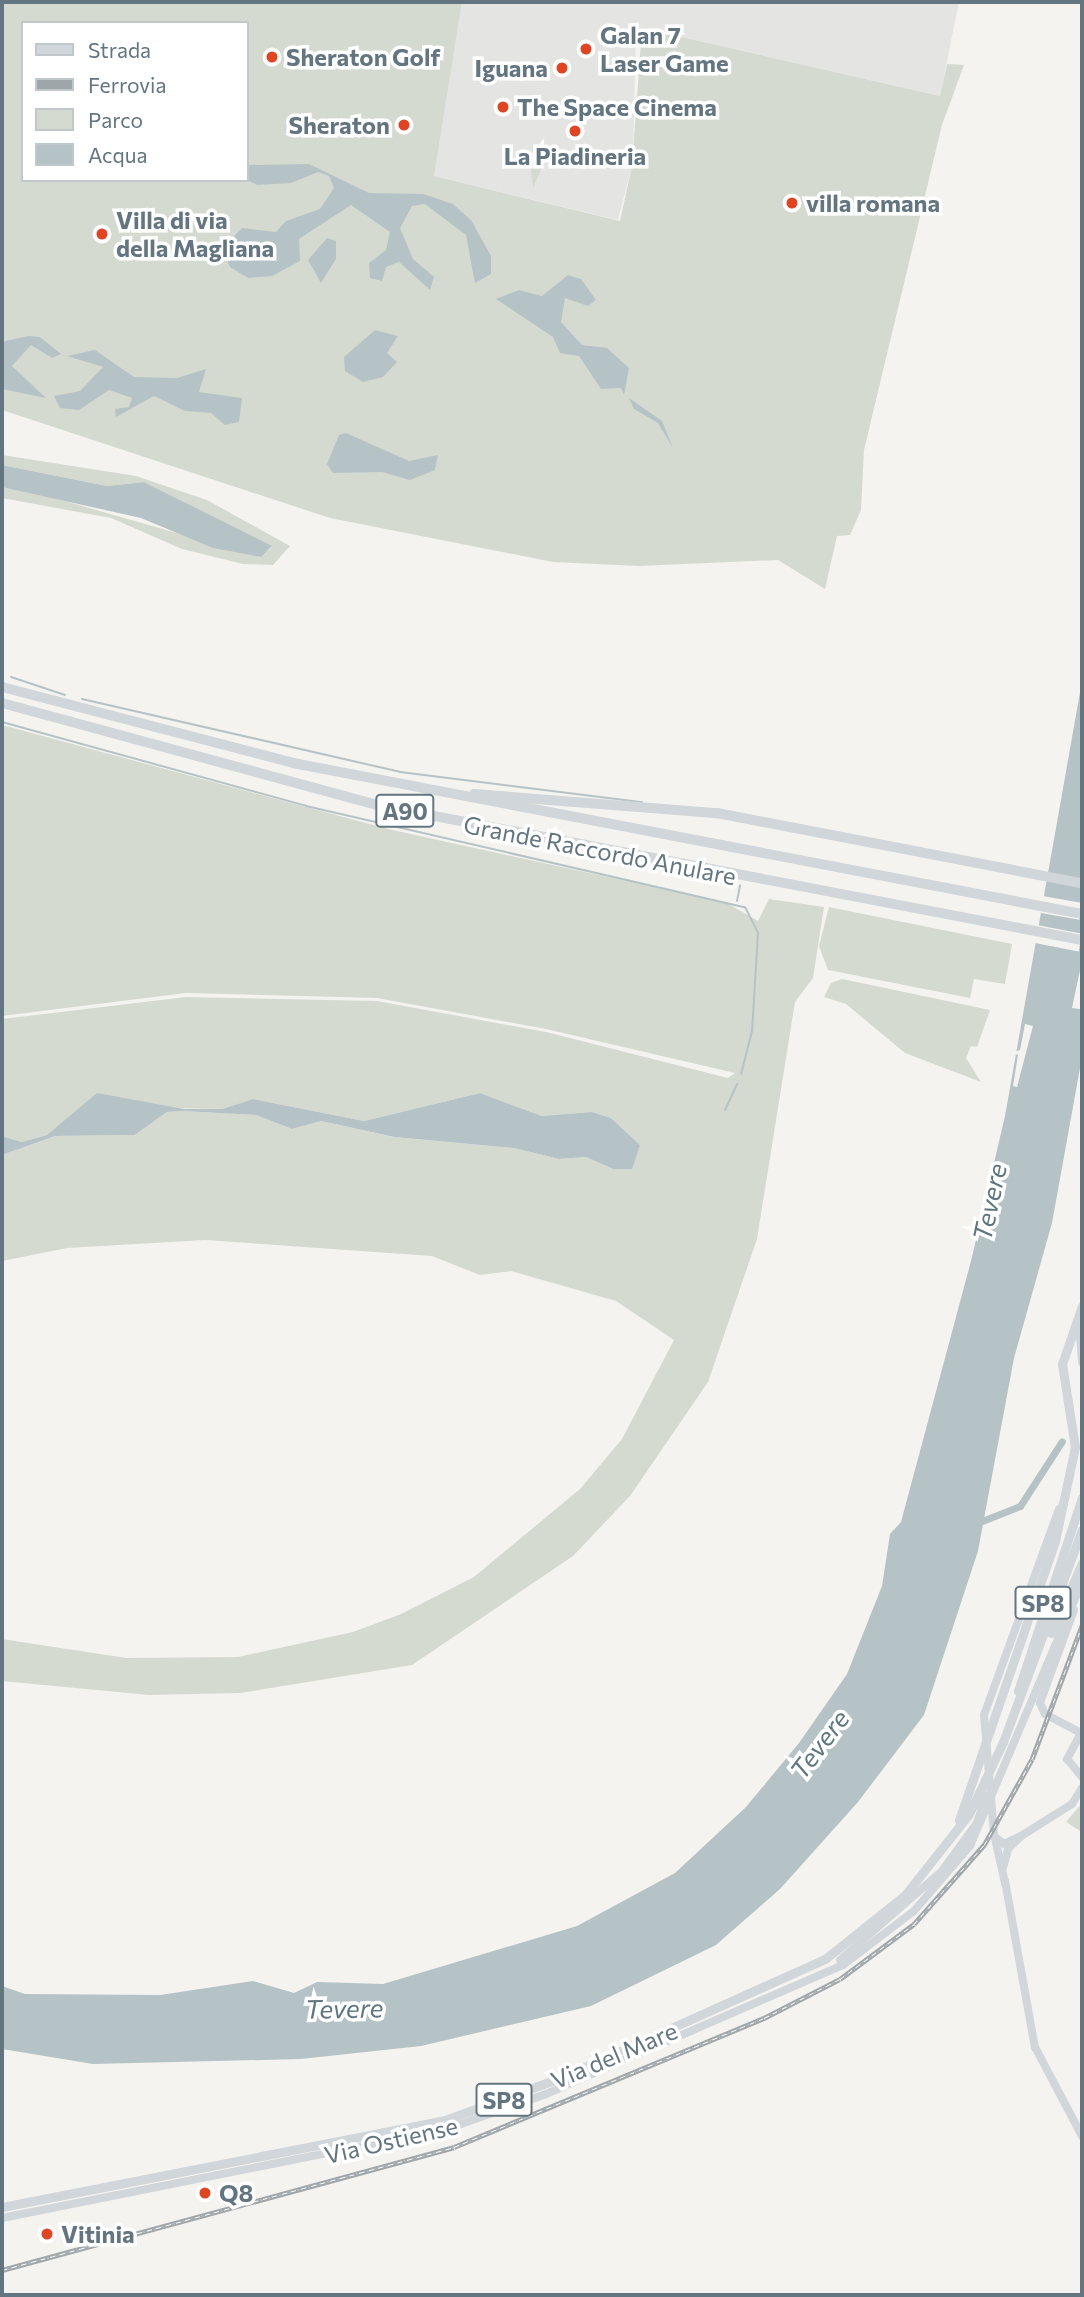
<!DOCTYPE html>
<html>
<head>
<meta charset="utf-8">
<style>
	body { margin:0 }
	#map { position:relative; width:1084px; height:2297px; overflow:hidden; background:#f4f3ef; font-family:Commissioner,sans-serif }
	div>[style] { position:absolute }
	.built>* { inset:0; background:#e4e5e3 }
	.green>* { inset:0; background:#d5dad0 }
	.water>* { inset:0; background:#b6c3c6 }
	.pier>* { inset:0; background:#f4f3ef; transform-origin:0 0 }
	.stream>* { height:2px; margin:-1px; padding:0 1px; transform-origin:1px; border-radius:1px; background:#b6c3c6 }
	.canal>* { height:7px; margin:-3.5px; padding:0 3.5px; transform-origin:3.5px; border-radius:3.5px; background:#b6c3c6 }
	.secondary>* { height:8px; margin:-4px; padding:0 4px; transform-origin:4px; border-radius:4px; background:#d0d6d9 }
	.primary>* { height:9px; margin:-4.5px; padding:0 4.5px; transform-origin:4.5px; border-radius:4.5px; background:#d0d6d9 }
	.highway>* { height:10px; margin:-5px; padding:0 5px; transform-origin:5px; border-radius:5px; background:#d0d6d9 }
	.rail>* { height:4.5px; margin-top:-2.25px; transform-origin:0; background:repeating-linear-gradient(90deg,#fff 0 5px,#9fa6aa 0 10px); box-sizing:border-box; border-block:2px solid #9fa6aa }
	.dots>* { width:19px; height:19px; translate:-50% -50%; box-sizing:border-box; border:4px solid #fff; border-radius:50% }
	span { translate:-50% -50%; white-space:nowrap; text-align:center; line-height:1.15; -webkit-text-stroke:7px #fff; paint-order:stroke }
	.shield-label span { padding:2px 5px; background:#fff; border:2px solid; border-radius:5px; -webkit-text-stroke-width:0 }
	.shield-label { font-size:23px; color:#627580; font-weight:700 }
	.poi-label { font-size:24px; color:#627580; font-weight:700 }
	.left { translate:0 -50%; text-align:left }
	.right { translate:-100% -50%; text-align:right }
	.street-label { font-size:24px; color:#627580 }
	.water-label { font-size:26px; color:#5e777f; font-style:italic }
	.frame { position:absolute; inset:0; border:4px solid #627580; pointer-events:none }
	.legend { position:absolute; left:21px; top:21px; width:228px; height:161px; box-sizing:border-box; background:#fff; border:2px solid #c0c8cc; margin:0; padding:9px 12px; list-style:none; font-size:21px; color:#627580 }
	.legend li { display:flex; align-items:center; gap:14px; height:35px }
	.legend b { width:35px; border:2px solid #c0c8cc }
</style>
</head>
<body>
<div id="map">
	<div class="built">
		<i style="clip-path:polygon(462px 2px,959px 2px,940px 96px,642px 28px,636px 34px,633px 162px,618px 220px,433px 176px)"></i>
	</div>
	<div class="green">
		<i style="clip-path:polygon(evenodd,2px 2px,462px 2px,434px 176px,620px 221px,632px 166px,642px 28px,940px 96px,947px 64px,964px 65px,942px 125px,864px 450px,861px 510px,850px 535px,837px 536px,825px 589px,778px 560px,639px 566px,553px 562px,330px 518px,2px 410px,2px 2px,23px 23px,247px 23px,247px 180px,23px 180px,23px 23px)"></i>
		<i style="clip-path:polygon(533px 161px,544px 163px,533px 188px,531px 171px)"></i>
		<i style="clip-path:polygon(2px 455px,136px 476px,207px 500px,290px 546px,273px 565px,243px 564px,182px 549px,111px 518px,2px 498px,2px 487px,37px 493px,260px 557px,272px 547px,144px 482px,107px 486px,2px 465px)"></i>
		<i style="clip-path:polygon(2px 725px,388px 829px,727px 903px,758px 921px,769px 899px,824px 907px,813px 978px,795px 1002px,757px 1239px,708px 1382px,630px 1496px,573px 1556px,412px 1665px,240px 1693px,149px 1695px,2px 1681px,2px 1639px,126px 1658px,238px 1657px,353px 1632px,401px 1614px,474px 1577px,580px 1489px,622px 1439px,674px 1340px,616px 1301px,511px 1271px,480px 1275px,432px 1256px,205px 1240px,67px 1248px,2px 1261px,2px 1155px,55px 1136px,135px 1135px,167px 1112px,182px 1111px,256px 1115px,292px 1129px,321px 1121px,393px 1137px,514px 1148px,559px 1159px,586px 1157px,613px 1169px,640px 1145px,611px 1118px,592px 1112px,542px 1116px,480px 1093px,364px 1121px,253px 1099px,222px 1109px,159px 1108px,133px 1100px,73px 1116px,47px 1135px,22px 1142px,2px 1136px,2px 1019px,186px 997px,377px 1001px,546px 1032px,728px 1078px,735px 1073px,546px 1029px,377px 998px,186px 993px,2px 1016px)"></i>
		<i style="clip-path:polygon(829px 907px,1012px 944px,1005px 984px,974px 979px,970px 998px,828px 970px,819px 946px)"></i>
		<i style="clip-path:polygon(842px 979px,990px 1010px,977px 1047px,971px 1046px,966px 1058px,981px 1082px,905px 1053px,846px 1004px,824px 997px,831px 983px)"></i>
		<i style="clip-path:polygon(1082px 1803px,1082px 1832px,1066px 1822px)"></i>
	</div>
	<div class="water">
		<i style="clip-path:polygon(309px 164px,369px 193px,423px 194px,453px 204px,471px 220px,491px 256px,491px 274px,475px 283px,466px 235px,425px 204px,412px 206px,400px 228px,413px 259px,434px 277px,430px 290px,399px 262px,386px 267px,382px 281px,370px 278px,369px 263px,386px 250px,390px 232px,351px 205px,299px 239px,300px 261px,272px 276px,248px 278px,230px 267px,222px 248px,242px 228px,276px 232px,286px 221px,320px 209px,334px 188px,329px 176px,318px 172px,291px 183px,257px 185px,247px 180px,247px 165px)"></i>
		<i style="clip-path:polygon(327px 238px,336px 241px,336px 259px,321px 283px,308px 260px)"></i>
		<i style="clip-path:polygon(568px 275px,581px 279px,596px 300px,588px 306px,565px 298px,561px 322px,582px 345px,607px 348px,629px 368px,624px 395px,621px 388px,601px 389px,579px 356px,560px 353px,553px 337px,496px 299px,519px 290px,542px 296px)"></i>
		<i style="clip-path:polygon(375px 330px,398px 336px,387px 353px,397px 362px,383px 377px,363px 382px,345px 371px,344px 357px)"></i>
		<i style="clip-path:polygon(28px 336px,40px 337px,61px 354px,52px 358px,31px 345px,12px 366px,46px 398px,2px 389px,2px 342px)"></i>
		<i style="clip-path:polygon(95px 350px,134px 377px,177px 378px,206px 369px,199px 392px,242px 398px,239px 422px,225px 425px,211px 413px,185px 411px,154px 396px,116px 417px,115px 409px,129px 407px,132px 398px,109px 390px,79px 410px,60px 408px,54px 396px,80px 391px,103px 367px,67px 356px)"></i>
		<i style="clip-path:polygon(629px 398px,662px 421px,673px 448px,658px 423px,634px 409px)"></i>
		<i style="clip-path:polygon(346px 433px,409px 461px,438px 455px,435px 470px,410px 480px,382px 472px,333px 473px,327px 464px,339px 435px)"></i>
		<i style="clip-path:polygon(2px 465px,107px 486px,144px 482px,272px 546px,261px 557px,213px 548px,141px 518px,2px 487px)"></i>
		<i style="clip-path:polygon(1082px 681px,1082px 1057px,1052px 1223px,1014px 1358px,978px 1551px,924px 1715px,858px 1802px,780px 1889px,716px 1945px,591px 2006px,421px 2046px,301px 2059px,93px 2064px,2px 2049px,2px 1986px,25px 1994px,160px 1995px,253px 1981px,294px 1993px,317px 1982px,383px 1984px,577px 1926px,675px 1873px,746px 1807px,799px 1743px,847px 1674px,882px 1586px,890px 1534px,901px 1522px,971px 1261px,1005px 1116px)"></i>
		<i style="clip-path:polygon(97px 1093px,184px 1109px,222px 1109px,253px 1099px,364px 1121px,480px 1093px,542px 1116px,592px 1112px,611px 1118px,640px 1145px,632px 1169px,613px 1169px,586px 1157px,559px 1159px,514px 1148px,394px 1137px,321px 1121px,292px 1129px,256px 1115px,182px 1111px,167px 1112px,135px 1135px,55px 1136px,2px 1155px,2px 1136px,22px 1142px,47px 1135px)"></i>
	</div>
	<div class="pier">
		<i style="left:1037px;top:895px;width:46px;height:17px;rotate:10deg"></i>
		<i style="left:1032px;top:924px;width:51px;height:18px;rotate:11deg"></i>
		<i style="clip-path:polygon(1080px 970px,1082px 970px,1080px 1009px,1072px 1008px)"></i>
		<i style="clip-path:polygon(1025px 1024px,1033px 1026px,1017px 1087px,1013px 1086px,1018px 1055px,1012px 1053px,1020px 1050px)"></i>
	</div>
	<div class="stream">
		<i style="left:11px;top:677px;width:57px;rotate:18.4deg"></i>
		<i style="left:82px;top:699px;width:326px;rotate:12.9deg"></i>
		<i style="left:400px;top:772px;width:244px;rotate:7.1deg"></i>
		<i style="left:2px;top:722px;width:315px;rotate:15.4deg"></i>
		<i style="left:306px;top:806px;width:450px;rotate:13deg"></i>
		<i style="left:745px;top:907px;width:29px;rotate:63deg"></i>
		<i style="left:758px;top:933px;width:98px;rotate:93.5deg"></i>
		<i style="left:752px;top:1031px;width:44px;rotate:104.3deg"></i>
		<i style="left:737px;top:901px;width:16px;rotate:-79deg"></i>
		<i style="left:725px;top:1110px;width:29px;rotate:-65deg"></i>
	</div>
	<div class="canal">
		<i style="left:977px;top:1523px;width:46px;rotate:-21.6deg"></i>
		<i style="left:1020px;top:1506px;width:77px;rotate:-57.1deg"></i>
	</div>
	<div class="secondary">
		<i style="left:1074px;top:1610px;width:99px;rotate:110.1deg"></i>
		<i style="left:1040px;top:1703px;width:12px;rotate:66deg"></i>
		<i style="left:1045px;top:1714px;width:41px;rotate:27.8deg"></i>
		<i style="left:1081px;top:1733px;width:30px;rotate:118deg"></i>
		<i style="left:1067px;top:1759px;width:23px;rotate:50deg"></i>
		<i style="left:995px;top:1837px;width:11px;rotate:38deg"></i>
		<i style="left:1004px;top:1844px;width:19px;rotate:-25deg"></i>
		<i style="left:1021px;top:1836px;width:60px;rotate:-32.1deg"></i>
		<i style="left:1072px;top:1804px;width:19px;rotate:-58deg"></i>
		<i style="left:1003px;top:1868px;width:20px;rotate:-75deg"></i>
		<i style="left:1008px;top:1849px;width:18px;rotate:-45deg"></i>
		<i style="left:1005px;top:1881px;width:169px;rotate:79.8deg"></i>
		<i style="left:1035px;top:2047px;width:101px;rotate:62.2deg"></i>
		<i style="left:1005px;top:1883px;width:50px;rotate:-102.7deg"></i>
		<i style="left:994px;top:1834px;width:119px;rotate:-94.8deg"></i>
		<i style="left:984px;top:1715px;width:219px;rotate:-70deg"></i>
		<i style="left:840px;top:1960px;width:134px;rotate:-41.1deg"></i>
		<i style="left:941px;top:1872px;width:61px;rotate:-53.7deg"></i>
		<i style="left:977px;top:1823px;width:29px;rotate:-72deg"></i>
		<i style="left:2px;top:2218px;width:451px;rotate:-11.3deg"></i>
		<i style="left:444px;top:2130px;width:108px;rotate:-19.4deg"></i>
		<i style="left:546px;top:2094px;width:324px;rotate:-23.5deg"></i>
		<i style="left:843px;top:1965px;width:89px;rotate:-37.3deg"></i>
		<i style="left:914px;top:1911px;width:86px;rotate:-49.3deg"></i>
		<i style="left:970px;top:1846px;width:287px;rotate:-67deg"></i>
	</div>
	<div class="primary">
		<i style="left:1079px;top:1321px;width:41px;rotate:85.8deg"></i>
		<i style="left:1051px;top:1633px;width:77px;rotate:-66.1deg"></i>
		<i style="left:1018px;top:1691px;width:204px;rotate:-71.7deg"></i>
		<i style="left:959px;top:1820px;width:295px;rotate:-71deg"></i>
		<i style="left:1055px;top:1541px;width:96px;rotate:-78deg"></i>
		<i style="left:1075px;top:1447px;width:84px;rotate:-98.9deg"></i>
		<i style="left:1062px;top:1364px;width:61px;rotate:-71deg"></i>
		<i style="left:2px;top:2207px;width:451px;rotate:-11.1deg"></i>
		<i style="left:445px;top:2120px;width:122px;rotate:-20.1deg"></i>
		<i style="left:560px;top:2078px;width:290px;rotate:-24.2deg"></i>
		<i style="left:825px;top:1959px;width:102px;rotate:-38.7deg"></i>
		<i style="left:905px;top:1895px;width:103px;rotate:-51.7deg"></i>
		<i style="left:969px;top:1814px;width:80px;rotate:-64.7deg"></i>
		<i style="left:1003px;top:1742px;width:226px;rotate:-69.6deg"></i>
	</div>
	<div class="highway">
		<i style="left:2px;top:687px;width:301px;rotate:14.6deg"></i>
		<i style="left:293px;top:763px;width:803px;rotate:10.83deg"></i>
		<i style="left:2px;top:703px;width:394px;rotate:15.2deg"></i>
		<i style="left:382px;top:806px;width:713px;rotate:10.84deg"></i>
		<i style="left:474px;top:794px;width:244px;rotate:4.5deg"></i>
		<i style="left:717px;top:813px;width:372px;rotate:10.9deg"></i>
	</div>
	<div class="rail">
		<i style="left:2px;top:2270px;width:468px;rotate:-15.2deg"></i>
		<i style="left:454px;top:2147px;width:336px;rotate:-22.6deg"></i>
		<i style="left:764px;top:2018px;width:85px;rotate:-27.2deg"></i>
		<i style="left:840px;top:1979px;width:92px;rotate:-36.6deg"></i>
		<i style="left:914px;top:1924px;width:106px;rotate:-48.5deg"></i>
		<i style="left:984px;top:1845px;width:98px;rotate:-60.8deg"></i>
		<i style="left:1032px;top:1759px;width:143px;rotate:-69.5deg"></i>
	</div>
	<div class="dots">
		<i style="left:586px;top:49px;background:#e24321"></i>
		<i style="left:272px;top:57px;background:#e24321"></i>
		<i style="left:562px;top:68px;background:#e24321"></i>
		<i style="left:503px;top:107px;background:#e24321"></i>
		<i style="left:404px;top:125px;background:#e24321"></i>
		<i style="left:575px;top:131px;background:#e24321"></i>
		<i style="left:792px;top:203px;background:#e24321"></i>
		<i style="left:102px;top:234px;background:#e24321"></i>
		<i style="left:205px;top:2193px;background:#e24321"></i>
		<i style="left:47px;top:2234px;background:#e24321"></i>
	</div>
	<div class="shield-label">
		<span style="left:405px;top:811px">A90</span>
		<span style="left:1043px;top:1603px">SP8</span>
		<span style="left:504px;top:2100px">SP8</span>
	</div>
	<div class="poi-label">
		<span class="left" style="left:600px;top:49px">Galan 7<br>Laser Game</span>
		<span class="left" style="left:286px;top:57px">Sheraton Golf</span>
		<span class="right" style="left:548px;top:68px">Iguana</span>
		<span class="left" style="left:517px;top:107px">The Space Cinema</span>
		<span class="right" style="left:390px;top:125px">Sheraton</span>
		<span style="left:575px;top:156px">La Piadineria</span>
		<span class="left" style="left:806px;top:203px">villa romana</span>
		<span class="left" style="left:116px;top:234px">Villa di via<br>della Magliana</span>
		<span class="left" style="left:219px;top:2193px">Q8</span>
		<span class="left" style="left:61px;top:2234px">Vitinia</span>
	</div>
	<div class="street-label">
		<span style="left:600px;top:850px;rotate:11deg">Grande Raccordo Anulare</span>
		<span style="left:614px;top:2055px;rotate:-23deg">Via del Mare</span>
		<span style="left:391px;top:2140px;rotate:-13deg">Via Ostiense</span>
	</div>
	<div class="water-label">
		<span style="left:989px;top:1202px;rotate:-78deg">Tevere</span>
		<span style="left:819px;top:1744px;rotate:-53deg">Tevere</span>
		<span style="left:344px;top:2008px;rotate:-1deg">Tevere</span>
	</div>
	<div class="frame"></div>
	<ul class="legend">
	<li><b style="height:9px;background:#d0d6d9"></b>Strada</li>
	<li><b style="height:9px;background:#9fa6aa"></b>Ferrovia</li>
	<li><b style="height:19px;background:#d5dad0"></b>Parco</li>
	<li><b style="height:19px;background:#b6c3c6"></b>Acqua</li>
	</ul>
</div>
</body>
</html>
